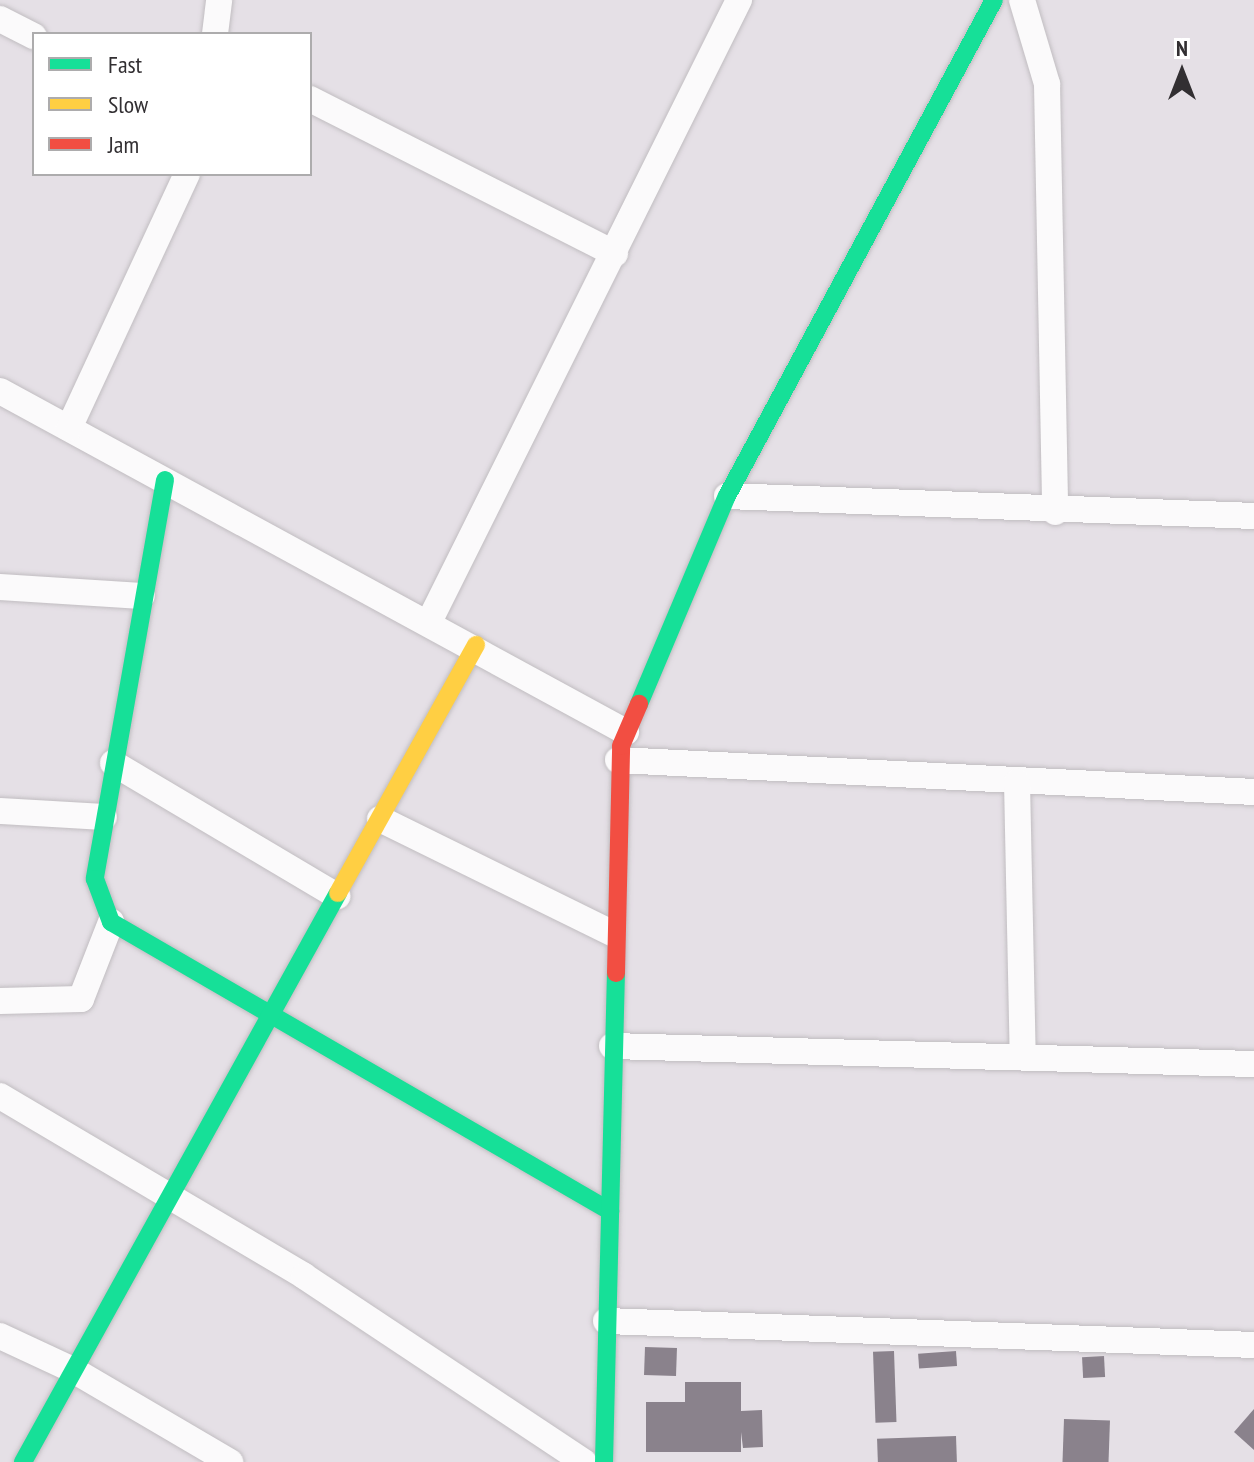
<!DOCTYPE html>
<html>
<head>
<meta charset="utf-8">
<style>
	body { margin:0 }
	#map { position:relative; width:1254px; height:1462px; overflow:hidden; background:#e5e0e6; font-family:"PT Sans Narrow",sans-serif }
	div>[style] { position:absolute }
	.building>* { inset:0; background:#8a828c; transform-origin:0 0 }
	.roads { filter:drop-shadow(0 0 2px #c1bdc1) drop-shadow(0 0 2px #c1bdc1) }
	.street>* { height:26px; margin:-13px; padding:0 13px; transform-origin:13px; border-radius:13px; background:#fbfafb }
	.fast>* { height:18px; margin:-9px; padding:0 9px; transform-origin:9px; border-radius:9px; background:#16e098 }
	.slow>* { height:18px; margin:-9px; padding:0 9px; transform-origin:9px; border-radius:9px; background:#ffcf43 }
	.jam>* { height:18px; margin:-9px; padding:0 9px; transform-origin:9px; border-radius:9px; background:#f24e42 }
	span { translate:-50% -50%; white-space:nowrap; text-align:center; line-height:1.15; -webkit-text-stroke:8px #fff; paint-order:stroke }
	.legend { position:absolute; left:32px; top:32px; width:280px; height:144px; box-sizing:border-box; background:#fff; border:2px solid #adacad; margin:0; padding:10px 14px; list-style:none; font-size:24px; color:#322f32 }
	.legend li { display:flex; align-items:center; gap:16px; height:40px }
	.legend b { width:40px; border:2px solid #adacad }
	.north { position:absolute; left:1142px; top:32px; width:80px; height:80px; -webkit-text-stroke:6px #fff; paint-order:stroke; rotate:0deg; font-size:22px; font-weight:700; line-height:32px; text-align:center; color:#322f32 }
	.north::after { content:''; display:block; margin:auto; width:28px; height:36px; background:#322f32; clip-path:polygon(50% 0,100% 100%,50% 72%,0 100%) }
</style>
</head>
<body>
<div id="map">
	<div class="building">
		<i style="left:645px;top:1347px;width:32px;height:28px;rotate:2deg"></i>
		<i style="left:894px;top:1351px;width:71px;height:21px;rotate:88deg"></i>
		<i style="left:956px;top:1351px;width:15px;height:38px;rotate:86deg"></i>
		<i style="left:1104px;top:1356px;width:21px;height:22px;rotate:87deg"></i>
		<i style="clip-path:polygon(685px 1382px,741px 1382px,741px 1411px,762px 1410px,763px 1447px,743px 1448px,741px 1432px,741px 1452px,646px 1452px,646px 1402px,685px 1402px)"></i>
		<i style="clip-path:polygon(1254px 1409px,1254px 1450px,1234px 1432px)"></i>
		<i style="left:1064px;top:1419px;width:46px;height:43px;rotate:2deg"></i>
		<i style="left:956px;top:1436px;width:26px;height:79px;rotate:88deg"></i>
	</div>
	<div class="roads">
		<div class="street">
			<i style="left:1022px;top:0;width:88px;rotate:73.4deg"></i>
			<i style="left:1047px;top:84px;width:428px;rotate:88.9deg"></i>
			<i style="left:0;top:19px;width:38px;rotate:27deg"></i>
			<i style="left:215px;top:34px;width:34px;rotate:-83deg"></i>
			<i style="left:310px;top:99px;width:342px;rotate:26.9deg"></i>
			<i style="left:0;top:391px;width:713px;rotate:28.58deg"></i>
			<i style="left:69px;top:428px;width:280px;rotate:-65.1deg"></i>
			<i style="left:727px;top:496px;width:527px;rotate:2.17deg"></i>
			<i style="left:0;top:587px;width:142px;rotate:3.6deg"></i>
			<i style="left:430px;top:620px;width:693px;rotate:-63.51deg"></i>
			<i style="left:618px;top:760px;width:637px;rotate:2.88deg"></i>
			<i style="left:113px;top:763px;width:261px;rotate:30.7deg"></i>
			<i style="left:1017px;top:782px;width:275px;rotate:88.8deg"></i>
			<i style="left:0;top:811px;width:104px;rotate:3.3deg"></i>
			<i style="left:380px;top:819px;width:258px;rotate:26.2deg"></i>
			<i style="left:0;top:1001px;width:81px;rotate:-1.4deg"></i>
			<i style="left:81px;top:999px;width:83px;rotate:-68.7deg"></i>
			<i style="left:612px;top:1046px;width:642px;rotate:1.61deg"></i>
			<i style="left:0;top:1096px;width:353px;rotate:30.6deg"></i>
			<i style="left:304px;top:1276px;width:336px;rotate:33.6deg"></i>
			<i style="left:606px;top:1321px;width:648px;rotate:2.12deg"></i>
			<i style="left:0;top:1336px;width:83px;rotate:25deg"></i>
			<i style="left:75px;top:1371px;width:180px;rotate:30.4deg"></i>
		</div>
		<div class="fast">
			<i style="left:165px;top:480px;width:405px;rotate:100deg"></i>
			<i style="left:95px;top:879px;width:46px;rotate:69.6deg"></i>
			<i style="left:111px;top:922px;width:577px;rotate:30.08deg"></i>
			<i style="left:639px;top:704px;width:226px;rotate:-67.1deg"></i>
			<i style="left:727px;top:496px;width:563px;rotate:-61.71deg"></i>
			<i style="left:23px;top:1462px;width:650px;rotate:-61.03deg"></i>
			<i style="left:604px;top:1462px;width:489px;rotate:-88.6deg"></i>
		</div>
		<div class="slow">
			<i style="left:338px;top:893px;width:284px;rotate:-60.9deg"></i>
		</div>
		<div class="jam">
			<i style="left:616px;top:973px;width:227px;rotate:-88.7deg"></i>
			<i style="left:621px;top:746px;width:46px;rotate:-66.8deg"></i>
		</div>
	</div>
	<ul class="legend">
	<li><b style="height:10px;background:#16e098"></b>Fast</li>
	<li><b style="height:10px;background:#ffcf43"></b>Slow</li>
	<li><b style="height:10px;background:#f24e42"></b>Jam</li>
	</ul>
	<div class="north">N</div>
</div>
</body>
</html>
